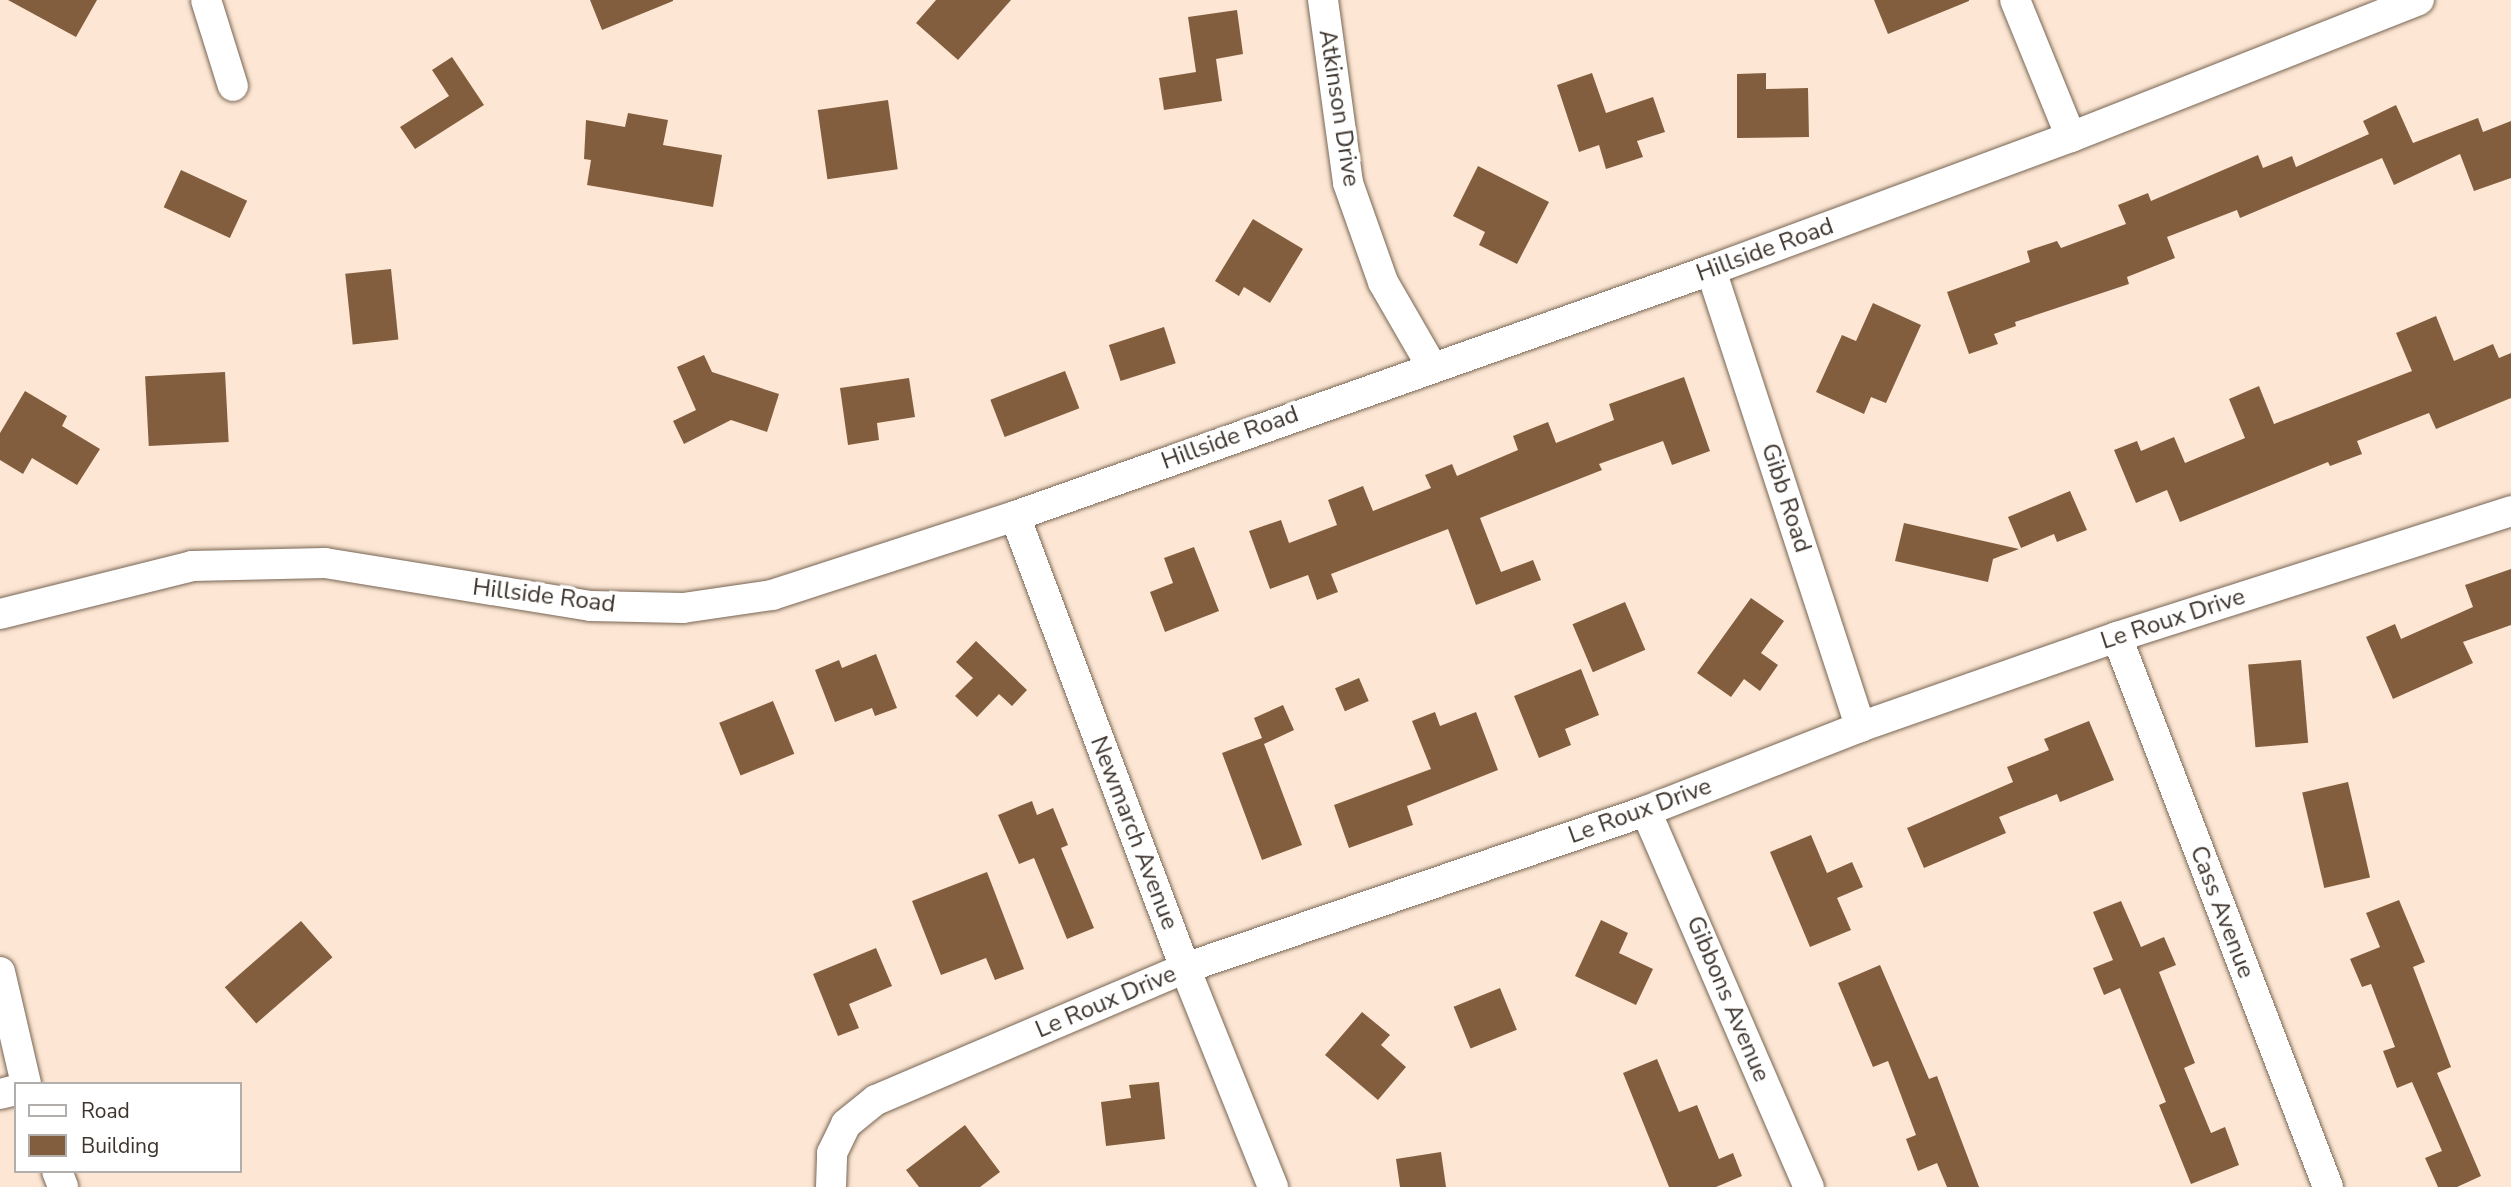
<!DOCTYPE html>
<html>
<head>
<meta charset="utf-8">
<style>
	body { margin:0 }
	#map { position:relative; width:2511px; height:1187px; overflow:hidden; background:#fde7d4; font-family:"Nunito Sans",sans-serif }
	div>[style] { position:absolute }
	.building>* { inset:0; background:#825e3e; transform-origin:0 0 }
	.roads { filter:drop-shadow(0 0 2px #786554) drop-shadow(0 0 2px #786554) }
	.street>* { height:30px; margin:-15px; padding:0 15px; transform-origin:15px; border-radius:15px; background:#fff }
	span { translate:-50% -50%; white-space:nowrap; text-align:center; line-height:1.15; -webkit-text-stroke:7px #fff; paint-order:stroke }
	.street-label { font-size:24px; color:#3d342d }
	.legend { position:absolute; left:14px; top:1082px; width:228px; height:91px; box-sizing:border-box; background:#fff; border:2px solid #b1aeab; margin:0; padding:9px 12px; list-style:none; font-size:21px; color:#3d342d }
	.legend li { display:flex; align-items:center; gap:14px; height:35px }
	.legend b { width:35px; border:2px solid #b1aeab }
</style>
</head>
<body>
<div id="map">
	<div class="building">
		<i style="clip-path:polygon(8px 0,97px 0,76px 37px)"></i>
		<i style="clip-path:polygon(590px 0,673px 0,673px 1px,602px 30px)"></i>
		<i style="clip-path:polygon(936px 0,1011px 0,958px 60px,916px 23px)"></i>
		<i style="clip-path:polygon(1874px 0,1969px 0,1969px 1px,1888px 34px)"></i>
		<i style="clip-path:polygon(1237px 10px,1243px 54px,1216px 59px,1222px 101px,1164px 110px,1159px 78px,1196px 72px,1188px 17px)"></i>
		<i style="clip-path:polygon(452px 57px,484px 105px,415px 149px,400px 127px,449px 96px,432px 70px)"></i>
		<i style="clip-path:polygon(1592px 73px,1606px 113px,1653px 97px,1665px 132px,1637px 141px,1643px 157px,1606px 169px,1599px 145px,1579px 152px,1557px 85px)"></i>
		<i style="clip-path:polygon(1766px 73px,1766px 89px,1808px 88px,1809px 137px,1737px 138px,1737px 74px)"></i>
		<i style="left:888px;top:100px;width:70px;height:71px;rotate:82deg"></i>
		<i style="clip-path:polygon(2396px 105px,2413px 143px,2478px 118px,2483px 132px,2511px 121px,2511px 178px,2474px 191px,2460px 154px,2394px 185px,2382px 158px,2240px 218px,2237px 210px,2167px 237px,2175px 258px,2127px 277px,2129px 284px,2015px 322px,2016px 326px,1994px 334px,1998px 344px,1969px 354px,1947px 292px,2030px 262px,2027px 251px,2057px 241px,2061px 248px,2126px 224px,2118px 205px,2148px 193px,2151px 201px,2258px 155px,2263px 168px,2292px 156px,2296px 167px,2369px 134px,2363px 121px)"></i>
		<i style="clip-path:polygon(628px 113px,668px 120px,663px 145px,722px 155px,713px 207px,587px 185px,591px 160px,584px 159px,586px 120px,625px 127px)"></i>
		<i style="clip-path:polygon(1478px 166px,1549px 202px,1517px 264px,1479px 245px,1485px 232px,1453px 216px)"></i>
		<i style="left:181px;top:170px;width:73px;height:41px;rotate:25deg"></i>
		<i style="clip-path:polygon(1253px 219px,1303px 249px,1270px 303px,1244px 287px,1239px 296px,1215px 281px)"></i>
		<i style="left:391px;top:269px;width:71px;height:46px;rotate:84deg"></i>
		<i style="clip-path:polygon(1873px 303px,1921px 325px,1886px 403px,1871px 397px,1864px 414px,1816px 392px,1842px 335px,1856px 341px)"></i>
		<i style="clip-path:polygon(2436px 316px,2454px 361px,2493px 344px,2499px 358px,2511px 353px,2511px 398px,2436px 429px,2429px 413px,2357px 441px,2362px 454px,2330px 466px,2328px 462px,2180px 522px,2167px 490px,2136px 503px,2114px 450px,2137px 441px,2141px 451px,2174px 437px,2185px 463px,2245px 438px,2229px 399px,2259px 386px,2274px 424px,2412px 371px,2396px 333px)"></i>
		<i style="left:1164px;top:327px;width:38px;height:58px;rotate:72deg"></i>
		<i style="clip-path:polygon(704px 355px,712px 372px,779px 394px,767px 432px,731px 420px,684px 444px,673px 421px,696px 410px,677px 367px)"></i>
		<i style="left:1065px;top:371px;width:40px;height:80px;rotate:69deg"></i>
		<i style="left:225px;top:372px;width:70px;height:80px;rotate:87deg"></i>
		<i style="clip-path:polygon(1684px 377px,1710px 451px,1672px 465px,1663px 441px,1599px 464px,1602px 470px,1480px 518px,1501px 572px,1533px 560px,1541px 580px,1476px 605px,1448px 529px,1331px 574px,1338px 592px,1317px 600px,1308px 575px,1270px 589px,1249px 531px,1281px 520px,1289px 543px,1337px 525px,1328px 500px,1363px 486px,1373px 511px,1431px 488px,1425px 475px,1452px 464px,1457px 476px,1518px 450px,1513px 436px,1548px 422px,1556px 443px,1614px 420px,1609px 404px)"></i>
		<i style="clip-path:polygon(909px 378px,915px 417px,877px 423px,879px 440px,848px 445px,840px 388px)"></i>
		<i style="clip-path:polygon(25px 391px,67px 416px,62px 426px,100px 449px,77px 485px,32px 458px,23px 474px,0 460px,0 433px)"></i>
		<i style="clip-path:polygon(2070px 491px,2087px 530px,2057px 542px,2054px 534px,2021px 548px,2008px 517px)"></i>
		<i style="clip-path:polygon(1904px 523px,2019px 549px,1993px 559px,1988px 582px,1895px 561px)"></i>
		<i style="clip-path:polygon(1194px 547px,1219px 611px,1165px 632px,1150px 592px,1173px 583px,1164px 558px)"></i>
		<i style="clip-path:polygon(2511px 569px,2511px 625px,2463px 642px,2473px 663px,2393px 699px,2366px 637px,2395px 624px,2401px 639px,2473px 607px,2465px 585px)"></i>
		<i style="clip-path:polygon(1751px 598px,1784px 621px,1761px 653px,1778px 665px,1760px 691px,1744px 679px,1731px 697px,1697px 673px)"></i>
		<i style="left:1625px;top:602px;width:52px;height:57px;rotate:67deg"></i>
		<i style="clip-path:polygon(976px 641px,1027px 690px,1012px 706px,999px 694px,977px 717px,955px 696px,973px 678px,956px 662px)"></i>
		<i style="clip-path:polygon(876px 654px,897px 708px,875px 716px,872px 708px,835px 722px,815px 670px,839px 660px,842px 668px)"></i>
		<i style="left:2301px;top:660px;width:83px;height:53px;rotate:85deg"></i>
		<i style="clip-path:polygon(1581px 669px,1599px 715px,1565px 729px,1571px 745px,1539px 758px,1514px 696px)"></i>
		<i style="left:1359px;top:678px;width:25px;height:26px;rotate:67deg"></i>
		<i style="left:773px;top:701px;width:57px;height:58px;rotate:68deg"></i>
		<i style="clip-path:polygon(1283px 705px,1294px 730px,1264px 744px,1302px 845px,1262px 860px,1222px 753px,1262px 738px,1254px 718px)"></i>
		<i style="clip-path:polygon(1435px 712px,1440px 726px,1476px 712px,1498px 770px,1407px 806px,1413px 825px,1349px 848px,1334px 805px,1431px 769px,1412px 721px)"></i>
		<i style="clip-path:polygon(2089px 721px,2114px 780px,2060px 802px,2057px 794px,1999px 817px,2006px 833px,1924px 868px,1907px 828px,2013px 782px,2007px 767px,2049px 750px,2044px 739px)"></i>
		<i style="left:2348px;top:782px;width:98px;height:47px;rotate:77deg"></i>
		<i style="clip-path:polygon(1032px 801px,1037px 815px,1053px 808px,1068px 845px,1061px 848px,1094px 928px,1067px 939px,1034px 858px,1019px 864px,998px 815px)"></i>
		<i style="clip-path:polygon(1811px 835px,1827px 873px,1852px 862px,1863px 887px,1837px 898px,1851px 930px,1810px 947px,1770px 852px)"></i>
		<i style="clip-path:polygon(987px 872px,1024px 969px,995px 980px,986px 958px,941px 975px,912px 901px)"></i>
		<i style="clip-path:polygon(2399px 900px,2425px 962px,2413px 967px,2451px 1067px,2437px 1073px,2481px 1176px,2457px 1187px,2438px 1187px,2425px 1158px,2442px 1151px,2412px 1082px,2397px 1088px,2383px 1051px,2395px 1047px,2371px 984px,2362px 987px,2350px 959px,2380px 947px,2366px 913px)"></i>
		<i style="clip-path:polygon(2121px 901px,2141px 947px,2164px 937px,2176px 965px,2159px 972px,2195px 1063px,2184px 1068px,2211px 1133px,2225px 1127px,2239px 1165px,2191px 1184px,2159px 1105px,2166px 1102px,2120px 988px,2104px 995px,2093px 968px,2113px 960px,2093px 912px)"></i>
		<i style="clip-path:polygon(1601px 920px,1628px 933px,1619px 953px,1653px 969px,1636px 1005px,1575px 976px)"></i>
		<i style="left:301px;top:921px;width:48px;height:101px;rotate:49deg"></i>
		<i style="clip-path:polygon(876px 948px,892px 986px,849px 1004px,859px 1028px,838px 1036px,813px 974px)"></i>
		<i style="clip-path:polygon(1880px 965px,1929px 1079px,1937px 1076px,1979px 1187px,1947px 1187px,1937px 1163px,1918px 1171px,1906px 1139px,1916px 1135px,1888px 1061px,1873px 1067px,1838px 983px)"></i>
		<i style="left:1500px;top:988px;width:45px;height:50px;rotate:68deg"></i>
		<i style="clip-path:polygon(1362px 1012px,1390px 1035px,1381px 1045px,1406px 1067px,1378px 1100px,1325px 1055px)"></i>
		<i style="clip-path:polygon(1657px 1059px,1679px 1112px,1697px 1105px,1719px 1159px,1733px 1153px,1742px 1176px,1716px 1187px,1669px 1187px,1623px 1073px)"></i>
		<i style="clip-path:polygon(1159px 1082px,1165px 1139px,1106px 1146px,1101px 1102px,1131px 1098px,1129px 1085px)"></i>
		<i style="clip-path:polygon(965px 1125px,1000px 1172px,980px 1187px,919px 1187px,906px 1170px)"></i>
		<i style="clip-path:polygon(1441px 1152px,1446px 1187px,1400px 1187px,1396px 1159px)"></i>
	</div>
	<div class="roads">
		<div class="street">
			<i style="left:206px;top:0;width:90px;rotate:72.6deg"></i>
			<i style="left:1323px;top:0;width:185px;rotate:82.2deg"></i>
			<i style="left:1348px;top:183px;width:105px;rotate:70.5deg"></i>
			<i style="left:1383px;top:282px;width:96px;rotate:60deg"></i>
			<i style="left:2015px;top:0;width:148px;rotate:67.8deg"></i>
			<i style="left:1711px;top:270px;width:481px;rotate:71.9deg"></i>
			<i style="left:1015px;top:516px;width:483px;rotate:69.4deg"></i>
			<i style="left:1185px;top:968px;width:236px;rotate:68.1deg"></i>
			<i style="left:0;top:614px;width:198px;rotate:-14deg"></i>
			<i style="left:192px;top:566px;width:133px;rotate:-1.3deg"></i>
			<i style="left:325px;top:563px;width:269px;rotate:9.2deg"></i>
			<i style="left:591px;top:606px;width:92px;rotate:1.2deg"></i>
			<i style="left:683px;top:608px;width:90px;rotate:-8.3deg"></i>
			<i style="left:772px;top:595px;width:256px;rotate:-18deg"></i>
			<i style="left:1015px;top:516px;width:738px;rotate:-19.47deg"></i>
			<i style="left:1711px;top:270px;width:384px;rotate:-20.3deg"></i>
			<i style="left:2071px;top:137px;width:374px;rotate:-21.5deg"></i>
			<i style="left:2117px;top:637px;width:589px;rotate:69.01deg"></i>
			<i style="left:1646px;top:811px;width:410px;rotate:66.6deg"></i>
			<i style="left:0;top:972px;width:115px;rotate:76.9deg"></i>
			<i style="left:0;top:1094px;width:16px;rotate:-14deg"></i>
			<i style="left:57px;top:1171px;width:17px;rotate:69deg"></i>
			<i style="left:831px;top:1187px;width:34px;rotate:-88deg"></i>
			<i style="left:832px;top:1153px;width:32px;rotate:-64deg"></i>
			<i style="left:846px;top:1124px;width:38px;rotate:-39deg"></i>
			<i style="left:876px;top:1100px;width:336px;rotate:-23.1deg"></i>
			<i style="left:1185px;top:968px;width:487px;rotate:-18.8deg"></i>
			<i style="left:1646px;top:811px;width:230px;rotate:-21.4deg"></i>
			<i style="left:1860px;top:727px;width:272px;rotate:-19.3deg"></i>
			<i style="left:2117px;top:637px;width:414px;rotate:-17.7deg"></i>
		</div>
	</div>
	<div class="street-label">
		<span style="left:1339px;top:108px;rotate:81deg">Atkinson Drive</span>
		<span style="left:1765px;top:250px;rotate:-20deg">Hillside Road</span>
		<span style="left:1230px;top:438px;rotate:-20deg">Hillside Road</span>
		<span style="left:1786px;top:498px;rotate:72deg">Gibb Road</span>
		<span style="left:544px;top:596px;rotate:7deg">Hillside Road</span>
		<span style="left:2173px;top:619px;rotate:-18deg">Le Roux Drive</span>
		<span style="left:1640px;top:811px;rotate:-20deg">Le Roux Drive</span>
		<span style="left:1134px;top:833px;rotate:69deg">Newmarch Avenue</span>
		<span style="left:2222px;top:912px;rotate:69deg">Cass Avenue</span>
		<span style="left:1728px;top:999px;rotate:67deg">Gibbons Avenue</span>
		<span style="left:1106px;top:1002px;rotate:-23deg">Le Roux Drive</span>
	</div>
	<ul class="legend">
	<li><b style="height:9px;background:#fff"></b>Road</li>
	<li><b style="height:19px;background:#825e3e"></b>Building</li>
	</ul>
</div>
</body>
</html>
